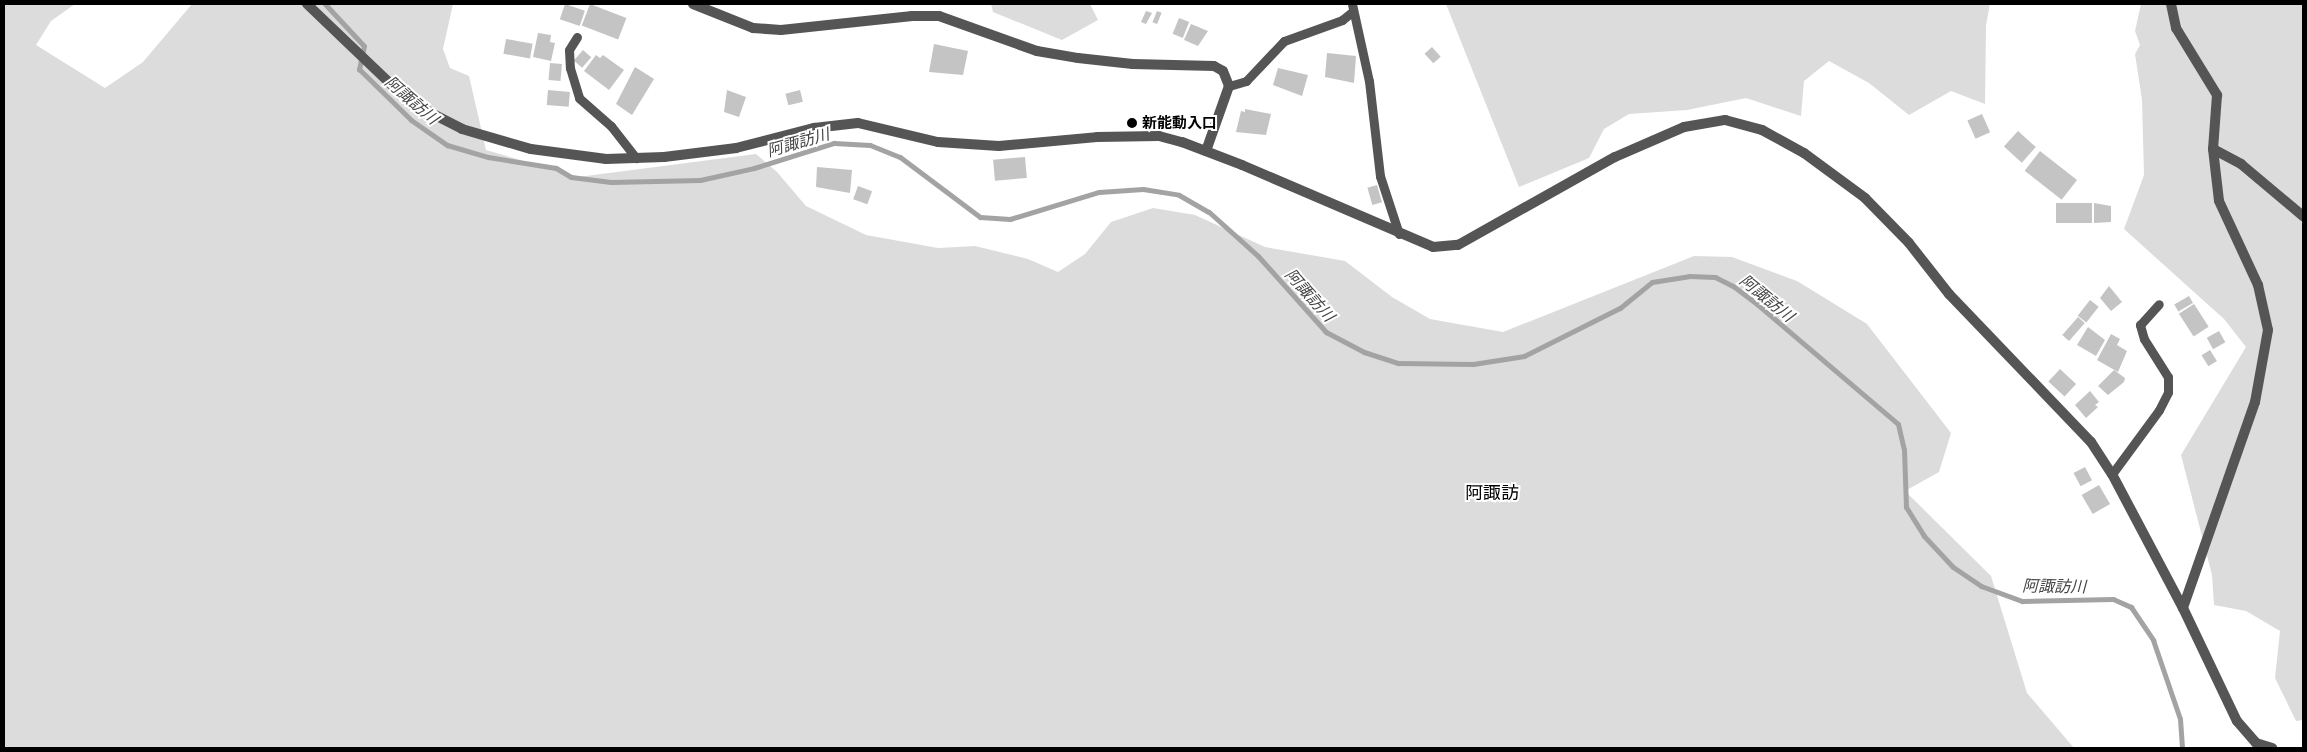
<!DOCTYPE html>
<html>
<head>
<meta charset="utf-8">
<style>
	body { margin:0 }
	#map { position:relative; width:2307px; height:752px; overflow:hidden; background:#fff; font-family:Mulish,"Noto Sans JP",sans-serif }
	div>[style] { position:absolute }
	.green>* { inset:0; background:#dcdcdc }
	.stream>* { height:5px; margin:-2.5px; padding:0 2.5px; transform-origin:2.5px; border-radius:2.5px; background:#a3a3a3 }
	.building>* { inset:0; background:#c4c4c4; transform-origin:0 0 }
	.lane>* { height:9px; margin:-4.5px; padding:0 4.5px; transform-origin:4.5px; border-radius:4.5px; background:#555 }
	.street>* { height:10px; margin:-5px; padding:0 5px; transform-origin:5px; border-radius:5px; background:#555 }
	.dots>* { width:14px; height:14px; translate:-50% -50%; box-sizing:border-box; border:2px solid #fff; border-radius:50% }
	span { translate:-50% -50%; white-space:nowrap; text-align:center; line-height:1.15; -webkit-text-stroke:4px #fff; paint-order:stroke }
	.poi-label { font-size:15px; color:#000; font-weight:700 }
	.left { translate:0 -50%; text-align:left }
	.water-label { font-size:16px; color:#444; font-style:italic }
	.quarter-label { font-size:18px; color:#000 }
	.frame { position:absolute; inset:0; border:5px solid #000; pointer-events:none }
</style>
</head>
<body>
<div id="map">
	<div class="green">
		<i style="clip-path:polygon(4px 4px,75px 4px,51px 21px,36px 45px,105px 88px,143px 62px,192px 4px,453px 4px,443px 49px,450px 68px,469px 76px,486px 150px,578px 177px,756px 154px,777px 172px,806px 206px,866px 235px,938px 248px,975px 246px,1028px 259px,1058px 272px,1085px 254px,1111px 222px,1153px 208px,1195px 215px,1265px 247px,1345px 261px,1392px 297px,1430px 319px,1503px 332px,1694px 256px,1732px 257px,1797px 281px,1867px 324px,1951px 433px,1939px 472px,1905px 491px,1991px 576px,2027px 693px,2074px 748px,4px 748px)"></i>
		<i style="clip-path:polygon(991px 4px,1090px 4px,1098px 20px,1062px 40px,993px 12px)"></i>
		<i style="clip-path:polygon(1446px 4px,1990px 4px,1986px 25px,1985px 104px,1951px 91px,1909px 115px,1869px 83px,1829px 61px,1804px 81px,1801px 116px,1746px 98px,1687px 110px,1629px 114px,1604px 129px,1589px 158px,1519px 187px)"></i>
		<i style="clip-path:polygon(2141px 4px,2303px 4px,2303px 720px,2296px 721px,2275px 678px,2280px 631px,2246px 611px,2214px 605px,2212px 575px,2181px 455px,2246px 347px,2224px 319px,2124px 229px,2144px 175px,2142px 100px,2135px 54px,2140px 45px,2135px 31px)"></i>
	</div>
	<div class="stream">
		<i style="left:325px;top:4px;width:57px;rotate:47.1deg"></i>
		<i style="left:364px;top:46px;width:24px;rotate:102deg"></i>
		<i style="left:359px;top:69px;width:73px;rotate:44.4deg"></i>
		<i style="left:411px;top:120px;width:44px;rotate:34.8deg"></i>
		<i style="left:447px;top:145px;width:43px;rotate:16.3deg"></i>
		<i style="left:488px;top:157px;width:69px;rotate:9.2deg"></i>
		<i style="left:556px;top:168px;width:17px;rotate:31deg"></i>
		<i style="left:571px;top:177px;width:40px;rotate:7.1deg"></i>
		<i style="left:611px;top:182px;width:89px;rotate:-1.3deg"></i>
		<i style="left:700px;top:180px;width:55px;rotate:-12.5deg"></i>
		<i style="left:754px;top:168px;width:84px;rotate:-17.4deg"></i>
		<i style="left:834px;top:143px;width:36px;rotate:3deg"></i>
		<i style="left:870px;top:145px;width:32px;rotate:22deg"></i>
		<i style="left:900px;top:157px;width:100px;rotate:36.9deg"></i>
		<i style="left:980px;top:217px;width:30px;rotate:4deg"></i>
		<i style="left:1010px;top:219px;width:93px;rotate:-16.9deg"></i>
		<i style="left:1099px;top:192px;width:44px;rotate:-3.9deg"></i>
		<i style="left:1143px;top:189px;width:36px;rotate:9deg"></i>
		<i style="left:1179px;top:195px;width:34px;rotate:30deg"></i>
		<i style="left:1209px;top:212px;width:66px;rotate:41.9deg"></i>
		<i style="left:1258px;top:256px;width:102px;rotate:48.2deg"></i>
		<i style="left:1326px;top:332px;width:43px;rotate:27.8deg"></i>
		<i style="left:1364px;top:352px;width:36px;rotate:18deg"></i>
		<i style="left:1398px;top:363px;width:75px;rotate:0.8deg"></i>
		<i style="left:1473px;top:364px;width:52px;rotate:-8.9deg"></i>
		<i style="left:1524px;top:356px;width:107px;rotate:-26.6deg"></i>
		<i style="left:1620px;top:308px;width:41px;rotate:-39.1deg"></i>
		<i style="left:1652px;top:282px;width:37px;rotate:-9deg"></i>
		<i style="left:1689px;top:276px;width:26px;rotate:2deg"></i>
		<i style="left:1715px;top:277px;width:20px;rotate:27deg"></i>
		<i style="left:1733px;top:286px;width:30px;rotate:37deg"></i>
		<i style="left:1757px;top:304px;width:185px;rotate:40.4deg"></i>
		<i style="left:1898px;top:424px;width:27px;rotate:77deg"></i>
		<i style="left:1904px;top:450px;width:57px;rotate:88deg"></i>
		<i style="left:1906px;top:507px;width:34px;rotate:58deg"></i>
		<i style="left:1924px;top:536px;width:42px;rotate:46.9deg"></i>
		<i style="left:1953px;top:567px;width:34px;rotate:34deg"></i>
		<i style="left:1981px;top:586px;width:44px;rotate:20.1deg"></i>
		<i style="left:2022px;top:601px;width:91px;rotate:-1.3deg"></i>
		<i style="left:2113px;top:599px;width:20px;rotate:24deg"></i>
		<i style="left:2131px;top:607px;width:40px;rotate:56deg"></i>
		<i style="left:2153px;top:640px;width:83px;rotate:71.1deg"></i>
		<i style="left:2180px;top:719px;width:29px;rotate:86deg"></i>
	</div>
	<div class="building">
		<i style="left:565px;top:4px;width:21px;height:16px;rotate:19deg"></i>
		<i style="left:590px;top:4px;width:39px;height:23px;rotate:21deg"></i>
		<i style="clip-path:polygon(1146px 11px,1152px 13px,1146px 24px,1141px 22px)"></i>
		<i style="left:1157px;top:11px;width:5px;height:12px;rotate:22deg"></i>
		<i style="left:1179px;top:18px;width:11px;height:17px;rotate:22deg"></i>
		<i style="clip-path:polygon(1191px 24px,1208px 31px,1198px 46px,1184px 40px)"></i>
		<i style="clip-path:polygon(538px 33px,551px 35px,550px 42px,555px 43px,551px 61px,533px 57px)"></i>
		<i style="left:506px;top:39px;width:27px;height:15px;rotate:10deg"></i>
		<i style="clip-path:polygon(934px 44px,968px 51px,963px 75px,929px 72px)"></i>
		<i style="left:1432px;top:47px;width:13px;height:10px;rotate:48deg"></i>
		<i style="left:583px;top:50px;width:11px;height:14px;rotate:41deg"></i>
		<i style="clip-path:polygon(1327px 53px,1356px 56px,1354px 83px,1325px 77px)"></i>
		<i style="clip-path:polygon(596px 55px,600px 58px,603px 55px,624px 70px,609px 90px,584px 71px)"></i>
		<i style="left:550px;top:63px;width:12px;height:17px;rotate:5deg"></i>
		<i style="clip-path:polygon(635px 67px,654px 79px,632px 115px,616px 104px)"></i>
		<i style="clip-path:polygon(1278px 68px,1308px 75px,1302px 96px,1273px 85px)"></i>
		<i style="left:548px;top:90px;width:22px;height:15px;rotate:5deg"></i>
		<i style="clip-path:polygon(727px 90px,746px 97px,739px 117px,724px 112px)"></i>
		<i style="left:800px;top:90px;width:12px;height:15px;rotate:76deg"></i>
		<i style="clip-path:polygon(1245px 109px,1271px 114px,1266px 135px,1236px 132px,1241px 111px,1245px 112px)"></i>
		<i style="left:1982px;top:114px;width:20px;height:16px;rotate:66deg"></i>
		<i style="left:2018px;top:131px;width:24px;height:21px;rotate:42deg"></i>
		<i style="left:2040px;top:151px;width:47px;height:25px;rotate:38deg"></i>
		<i style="left:1025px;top:157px;width:21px;height:32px;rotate:85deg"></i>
		<i style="clip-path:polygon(817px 167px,852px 170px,850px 193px,816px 187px)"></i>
		<i style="left:1377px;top:185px;width:18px;height:10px;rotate:74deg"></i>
		<i style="left:858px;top:186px;width:15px;height:14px;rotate:20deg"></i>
		<i style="left:2056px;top:203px;width:36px;height:20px"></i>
		<i style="clip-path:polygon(2094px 203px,2111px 206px,2111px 222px,2094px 223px)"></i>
		<i style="clip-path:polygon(2109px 286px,2122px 302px,2111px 311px,2100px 298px)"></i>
		<i style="left:2189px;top:296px;width:8px;height:17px;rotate:60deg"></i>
		<i style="left:2090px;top:300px;width:11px;height:20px;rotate:38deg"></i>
		<i style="left:2194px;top:304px;width:27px;height:18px;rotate:57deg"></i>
		<i style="left:2078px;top:317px;width:9px;height:24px;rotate:41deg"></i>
		<i style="clip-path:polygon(2088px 327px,2105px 340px,2096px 356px,2077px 345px)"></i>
		<i style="left:2219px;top:331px;width:13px;height:14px;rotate:61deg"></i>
		<i style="clip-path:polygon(2111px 334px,2120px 339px,2117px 345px,2127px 351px,2118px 372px,2097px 360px)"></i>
		<i style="left:2210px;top:350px;width:13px;height:10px;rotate:58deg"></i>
		<i style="left:2060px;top:369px;width:22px;height:17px;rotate:43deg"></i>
		<i style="clip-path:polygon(2114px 370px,2125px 378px,2124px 382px,2108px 395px,2098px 386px)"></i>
		<i style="clip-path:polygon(2090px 391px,2099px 402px,2095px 405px,2098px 407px,2086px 418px,2075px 405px)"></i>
		<i style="left:2085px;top:467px;width:15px;height:13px;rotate:62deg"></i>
		<i style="left:2099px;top:485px;width:22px;height:20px;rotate:60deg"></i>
	</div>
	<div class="lane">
		<i style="left:1352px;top:4px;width:79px;rotate:77.6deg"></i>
		<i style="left:1369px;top:81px;width:96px;rotate:83.4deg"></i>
		<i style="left:1380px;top:176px;width:61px;rotate:71.9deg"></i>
		<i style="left:577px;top:37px;width:15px;rotate:122deg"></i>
		<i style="left:569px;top:50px;width:18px;rotate:87deg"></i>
		<i style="left:570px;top:68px;width:31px;rotate:73deg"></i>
		<i style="left:579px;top:98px;width:43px;rotate:41.2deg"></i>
		<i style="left:611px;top:126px;width:41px;rotate:52deg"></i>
		<i style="left:1229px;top:86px;width:18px;rotate:-16deg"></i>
		<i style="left:1246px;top:81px;width:55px;rotate:-46.5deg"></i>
		<i style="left:1284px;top:41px;width:62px;rotate:-19.9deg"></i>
		<i style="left:1342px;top:20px;width:14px;rotate:-39deg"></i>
		<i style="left:2112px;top:474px;width:79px;rotate:-53.7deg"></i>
		<i style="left:2159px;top:410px;width:20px;rotate:-63deg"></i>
		<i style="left:2168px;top:392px;width:15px;rotate:-90deg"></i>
		<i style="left:2168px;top:377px;width:45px;rotate:-122.3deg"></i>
		<i style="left:2144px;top:339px;width:15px;rotate:-106deg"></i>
		<i style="left:2140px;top:325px;width:28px;rotate:-48deg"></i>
	</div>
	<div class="street">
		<i style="left:307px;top:4px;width:129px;rotate:43.7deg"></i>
		<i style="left:400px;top:93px;width:35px;rotate:33deg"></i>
		<i style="left:429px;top:112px;width:37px;rotate:27deg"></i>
		<i style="left:462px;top:129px;width:72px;rotate:16.2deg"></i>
		<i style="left:531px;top:149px;width:76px;rotate:7.6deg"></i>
		<i style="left:606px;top:159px;width:58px;rotate:-2deg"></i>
		<i style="left:664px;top:157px;width:73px;rotate:-7.1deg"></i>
		<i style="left:736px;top:148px;width:81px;rotate:-14.4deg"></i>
		<i style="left:814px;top:128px;width:44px;rotate:-6.5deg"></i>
		<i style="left:858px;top:123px;width:82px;rotate:13.4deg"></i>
		<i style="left:938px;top:142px;width:61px;rotate:3.8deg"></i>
		<i style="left:999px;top:146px;width:98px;rotate:-5.2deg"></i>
		<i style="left:1097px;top:137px;width:62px;rotate:-0.9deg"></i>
		<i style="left:1159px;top:136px;width:24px;rotate:15deg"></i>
		<i style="left:1182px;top:142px;width:64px;rotate:21deg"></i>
		<i style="left:1242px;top:165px;width:208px;rotate:23.2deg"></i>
		<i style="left:1433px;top:247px;width:25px;rotate:-5deg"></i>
		<i style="left:1458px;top:245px;width:180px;rotate:-29.3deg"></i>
		<i style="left:1615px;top:157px;width:75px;rotate:-23.5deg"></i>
		<i style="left:1684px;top:127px;width:42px;rotate:-9.7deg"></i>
		<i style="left:1725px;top:120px;width:38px;rotate:15deg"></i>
		<i style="left:1762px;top:130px;width:48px;rotate:28.7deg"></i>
		<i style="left:1804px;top:153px;width:76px;rotate:36.4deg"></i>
		<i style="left:1865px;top:198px;width:63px;rotate:45.6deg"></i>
		<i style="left:1909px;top:243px;width:65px;rotate:51.9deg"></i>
		<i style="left:1949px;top:294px;width:205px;rotate:46.2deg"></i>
		<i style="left:2091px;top:442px;width:38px;rotate:57deg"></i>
		<i style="left:2112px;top:474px;width:152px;rotate:62.1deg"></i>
		<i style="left:2183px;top:608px;width:125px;rotate:64.5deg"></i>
		<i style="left:2237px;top:721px;width:29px;rotate:49deg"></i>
		<i style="left:2256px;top:743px;width:17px;rotate:17deg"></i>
		<i style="left:693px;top:4px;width:65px;rotate:21.8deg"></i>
		<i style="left:753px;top:28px;width:28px;rotate:4deg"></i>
		<i style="left:781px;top:30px;width:132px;rotate:-6.1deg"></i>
		<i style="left:912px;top:16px;width:27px"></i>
		<i style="left:939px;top:16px;width:104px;rotate:19.7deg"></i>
		<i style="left:1037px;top:51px;width:42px;rotate:9.7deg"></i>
		<i style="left:1078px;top:58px;width:55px;rotate:6.2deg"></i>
		<i style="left:1133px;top:64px;width:81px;rotate:1.4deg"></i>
		<i style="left:1214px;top:66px;width:10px;rotate:29deg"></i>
		<i style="left:1223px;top:71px;width:16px;rotate:68deg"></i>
		<i style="left:1229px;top:86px;width:69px;rotate:109.5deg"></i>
		<i style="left:2171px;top:4px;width:25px;rotate:78deg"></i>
		<i style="left:2176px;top:28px;width:79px;rotate:58.5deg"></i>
		<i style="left:2217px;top:95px;width:54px;rotate:94.2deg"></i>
		<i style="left:2213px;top:149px;width:52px;rotate:83.4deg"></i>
		<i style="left:2219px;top:201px;width:93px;rotate:65.1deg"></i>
		<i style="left:2258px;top:285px;width:46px;rotate:77.5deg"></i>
		<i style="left:2268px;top:330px;width:73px;rotate:100.2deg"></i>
		<i style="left:2255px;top:402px;width:218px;rotate:109.3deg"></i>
		<i style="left:2213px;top:149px;width:32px;rotate:28deg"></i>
		<i style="left:2241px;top:164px;width:81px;rotate:40deg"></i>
	</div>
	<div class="dots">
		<i style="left:1132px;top:123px;background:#000"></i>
	</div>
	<div class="poi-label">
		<span class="left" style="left:1142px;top:123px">新能動入口</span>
	</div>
	<div class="water-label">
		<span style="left:412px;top:100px;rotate:41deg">阿諏訪川</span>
		<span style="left:798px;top:142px;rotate:-16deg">阿諏訪川</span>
		<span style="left:1310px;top:295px;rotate:48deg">阿諏訪川</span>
		<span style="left:1767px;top:298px;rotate:39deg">阿諏訪川</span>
		<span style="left:2054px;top:586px;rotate:1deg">阿諏訪川</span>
	</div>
	<div class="quarter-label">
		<span style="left:1492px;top:493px">阿諏訪</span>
	</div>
	<div class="frame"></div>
</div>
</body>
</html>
